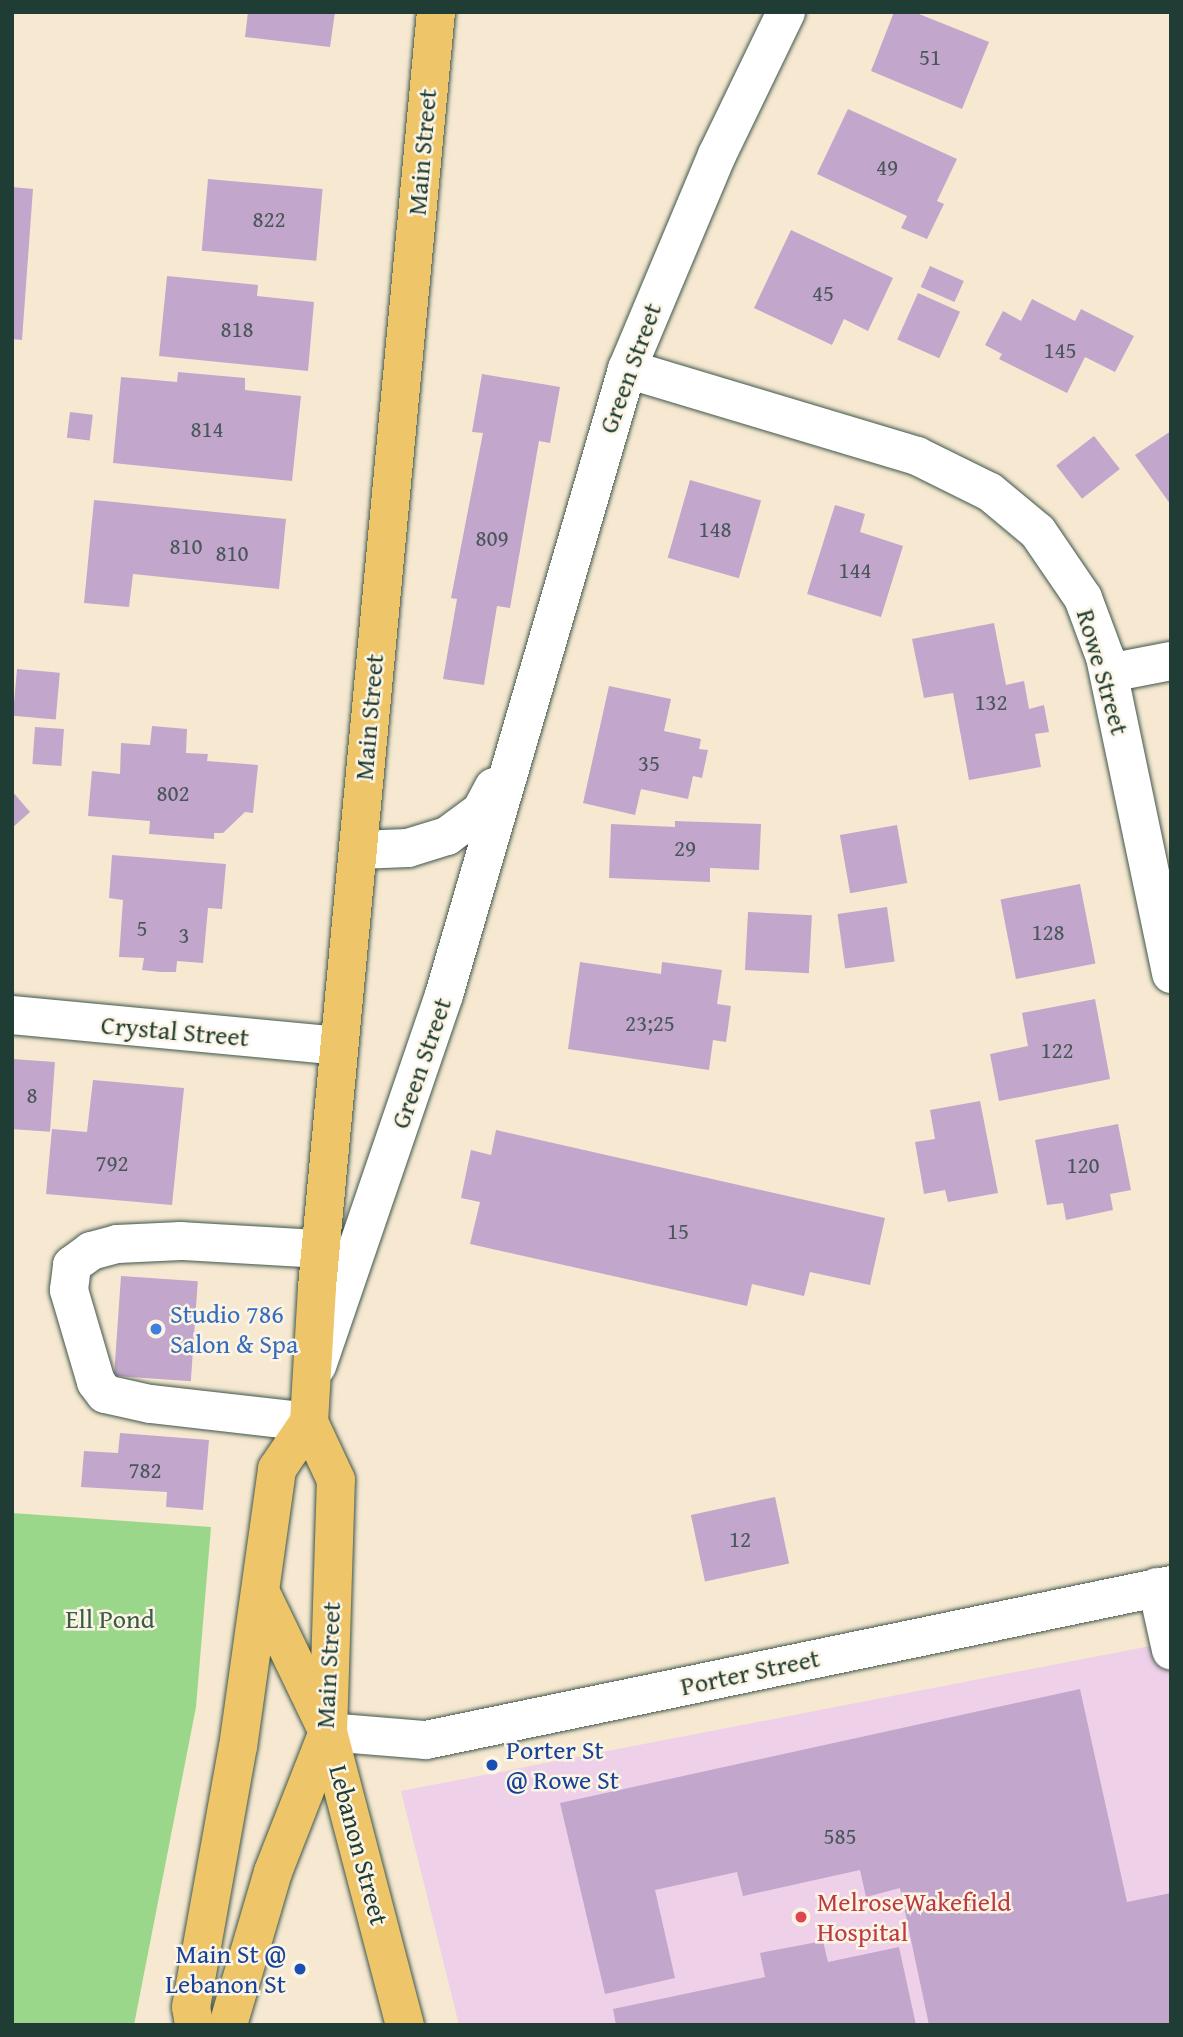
<!DOCTYPE html>
<html>
<head>
<meta charset="utf-8">
<style>
	body { margin:0 }
	#map { position:relative; width:1183px; height:2037px; overflow:hidden; background:#f7e9d1; font-family:"Gentium Book Plus",serif }
	div>[style] { position:absolute }
	.built>* { inset:0; background:#eed0e8 }
	.green>* { inset:0; background:#9bd78b }
	.building>* { inset:0; background:#c3a6cb; transform-origin:0 0 }
	.roads { filter:drop-shadow(0 0 2px #3f574c) drop-shadow(0 0 2px #3f574c) }
	.minor>* { height:38px; margin:-19px; padding:0 19px; transform-origin:19px; border-radius:19px; background:#fff }
	.major>* { height:38px; margin:-19px; padding:0 19px; transform-origin:19px; border-radius:19px; background:#eec569 }
	.dots>* { width:19px; height:19px; translate:-50% -50%; box-sizing:border-box; border:4px solid #fcf5e5; border-radius:50% }
	span { translate:-50% -50%; white-space:nowrap; text-align:center; line-height:1.15; -webkit-text-stroke:5px #fcf5e5; paint-order:stroke }
	.number-label { font-size:23px; color:#48575a }
	.number-label span { -webkit-text-stroke-width:0 }
	.street-label { font-size:26px; color:#1f3d34 }
	.shop-label { font-size:26px; color:#366cbe }
	.left { translate:0 -50%; text-align:left }
	.park-label { font-size:26px; color:#385c45 }
	.transit-label { font-size:26px; color:#164399 }
	.right { translate:-100% -50%; text-align:right }
	.health-label { font-size:26px; color:#be3a42 }
	.frame { position:absolute; inset:0; border:14px solid #1f3d34; pointer-events:none }
</style>
</head>
<body>
<div id="map">
	<div class="built">
		<i style="clip-path:polygon(1171px 1642px,1171px 2025px,459px 2025px,401px 1791px)"></i>
	</div>
	<div class="green">
		<i style="clip-path:polygon(12px 1513px,211px 1527px,196px 1707px,134px 2025px,12px 2025px)"></i>
	</div>
	<div class="building">
		<i style="clip-path:polygon(248px 12px,335px 12px,330px 47px,245px 37px)"></i>
		<i style="clip-path:polygon(894px 12px,914px 12px,989px 42px,962px 109px,871px 71px)"></i>
		<i style="clip-path:polygon(848px 109px,957px 159px,937px 201px,944px 204px,927px 239px,901px 228px,907px 216px,817px 174px)"></i>
		<i style="left:208px;top:179px;width:115px;height:72px;rotate:5deg"></i>
		<i style="clip-path:polygon(12px 187px,33px 189px,22px 340px,12px 339px)"></i>
		<i style="clip-path:polygon(791px 230px,893px 278px,868px 331px,844px 319px,832px 345px,754px 308px)"></i>
		<i style="left:930px;top:266px;width:37px;height:23px;rotate:24deg"></i>
		<i style="clip-path:polygon(167px 276px,258px 285px,257px 296px,314px 302px,308px 371px,159px 356px)"></i>
		<i style="left:918px;top:293px;width:46px;height:51px;rotate:24deg"></i>
		<i style="clip-path:polygon(1032px 299px,1075px 321px,1081px 309px,1134px 336px,1115px 372px,1085px 357px,1067px 393px,999px 359px,1002px 354px,985px 345px,1003px 311px,1021px 321px)"></i>
		<i style="clip-path:polygon(178px 372px,245px 378px,245px 390px,301px 396px,292px 481px,113px 463px,121px 377px,177px 382px)"></i>
		<i style="clip-path:polygon(482px 374px,560px 387px,550px 443px,539px 441px,510px 608px,497px 606px,484px 685px,443px 679px,457px 599px,451px 598px,483px 433px,472px 432px)"></i>
		<i style="left:70px;top:412px;width:23px;height:26px;rotate:7deg"></i>
		<i style="clip-path:polygon(1171px 431px,1171px 505px,1135px 455px)"></i>
		<i style="left:1094px;top:436px;width:42px;height:48px;rotate:52deg"></i>
		<i style="left:690px;top:480px;width:74px;height:81px;rotate:16deg"></i>
		<i style="clip-path:polygon(94px 500px,286px 519px,279px 589px,133px 574px,129px 607px,84px 603px)"></i>
		<i style="clip-path:polygon(835px 505px,865px 514px,860px 532px,903px 546px,881px 617px,807px 594px)"></i>
		<i style="clip-path:polygon(994px 623px,1006px 685px,1024px 681px,1029px 709px,1044px 705px,1049px 732px,1035px 734px,1041px 767px,969px 780px,953px 693px,924px 698px,912px 639px)"></i>
		<i style="left:17px;top:669px;width:43px;height:47px;rotate:5deg"></i>
		<i style="clip-path:polygon(609px 686px,671px 699px,664px 731px,701px 739px,699px 749px,708px 750px,702px 778px,693px 776px,688px 799px,641px 789px,635px 815px,583px 803px)"></i>
		<i style="clip-path:polygon(152px 726px,187px 729px,186px 753px,208px 754px,207px 761px,258px 765px,253px 813px,245px 812px,223px 833px,214px 833px,214px 839px,149px 834px,150px 821px,88px 816px,92px 771px,120px 774px,121px 743px,150px 745px)"></i>
		<i style="left:35px;top:727px;width:29px;height:37px;rotate:4deg"></i>
		<i style="clip-path:polygon(12px 791px,30px 812px,12px 828px)"></i>
		<i style="clip-path:polygon(675px 821px,761px 824px,759px 870px,710px 868px,710px 882px,609px 878px,611px 824px,675px 827px)"></i>
		<i style="left:897px;top:825px;width:59px;height:58px;rotate:80deg"></i>
		<i style="clip-path:polygon(112px 855px,226px 864px,222px 909px,208px 908px,203px 963px,177px 961px,176px 972px,160px 972px,142px 970px,144px 958px,119px 957px,123px 900px,109px 898px)"></i>
		<i style="left:1080px;top:884px;width:81px;height:81px;rotate:79deg"></i>
		<i style="left:887px;top:907px;width:55px;height:50px;rotate:82deg"></i>
		<i style="left:748px;top:912px;width:64px;height:58px;rotate:3deg"></i>
		<i style="clip-path:polygon(580px 962px,661px 974px,662px 962px,722px 970px,717px 1004px,731px 1006px,726px 1042px,713px 1040px,709px 1070px,568px 1049px)"></i>
		<i style="clip-path:polygon(1095px 999px,1110px 1079px,999px 1101px,990px 1054px,1028px 1046px,1022px 1013px)"></i>
		<i style="left:12px;top:1059px;width:43px;height:70px;rotate:4deg"></i>
		<i style="clip-path:polygon(93px 1080px,184px 1088px,172px 1205px,46px 1194px,52px 1129px,87px 1132px)"></i>
		<i style="clip-path:polygon(980px 1101px,998px 1193px,948px 1202px,945px 1190px,924px 1194px,915px 1142px,935px 1139px,930px 1110px)"></i>
		<i style="clip-path:polygon(1118px 1124px,1131px 1190px,1110px 1194px,1113px 1210px,1066px 1220px,1063px 1203px,1047px 1205px,1035px 1140px)"></i>
		<i style="clip-path:polygon(496px 1130px,885px 1218px,870px 1285px,810px 1272px,804px 1296px,752px 1284px,747px 1306px,470px 1244px,480px 1202px,461px 1198px,471px 1150px,491px 1155px)"></i>
		<i style="left:121px;top:1276px;width:77px;height:100px;rotate:4deg"></i>
		<i style="clip-path:polygon(120px 1433px,209px 1440px,203px 1510px,166px 1507px,167px 1492px,81px 1487px,84px 1451px,118px 1453px)"></i>
		<i style="left:775px;top:1497px;width:68px;height:86px;rotate:78deg"></i>
		<i style="clip-path:polygon(1080px 1689px,1127px 1902px,1171px 1893px,1171px 2025px,929px 2025px,900px 1888px,866px 1897px,860px 1870px,743px 1896px,737px 1872px,655px 1890px,675px 1978px,605px 1994px,560px 1803px)"></i>
		<i style="clip-path:polygon(823px 1941px,828px 1962px,899px 1947px,916px 2025px,616px 2025px,613px 2009px,765px 1977px,760px 1953px)"></i>
	</div>
	<div class="roads">
		<div class="minor">
			<i style="left:627px;top:369px;width:303px;rotate:16.7deg"></i>
			<i style="left:917px;top:456px;width:81px;rotate:26.3deg"></i>
			<i style="left:990px;top:492px;width:62px;rotate:39.8deg"></i>
			<i style="left:1038px;top:532px;width:80px;rotate:55.7deg"></i>
			<i style="left:1083px;top:598px;width:63px;rotate:69.6deg"></i>
			<i style="left:1105px;top:657px;width:324px;rotate:78.2deg"></i>
			<i style="left:1109px;top:673px;width:63px;rotate:-11deg"></i>
			<i style="left:358px;top:850px;width:50px;rotate:-2.3deg"></i>
			<i style="left:408px;top:848px;width:41px;rotate:-17.1deg"></i>
			<i style="left:447px;top:836px;width:42px;rotate:-36.3deg"></i>
			<i style="left:481px;top:811px;width:27px;rotate:-62deg"></i>
			<i style="left:12px;top:1015px;width:328px;rotate:5.4deg"></i>
			<i style="left:317px;top:1366px;width:392px;rotate:-71.1deg"></i>
			<i style="left:444px;top:995px;width:652px;rotate:-73.7deg"></i>
			<i style="left:627px;top:369px;width:232px;rotate:-67.2deg"></i>
			<i style="left:717px;top:155px;width:159px;rotate:-64.2deg"></i>
			<i style="left:309px;top:1422px;width:160px;rotate:-173.5deg"></i>
			<i style="left:150px;top:1404px;width:46px;rotate:-167.5deg"></i>
			<i style="left:105px;top:1394px;width:15px;rotate:-127deg"></i>
			<i style="left:96px;top:1382px;width:96px;rotate:-106.4deg"></i>
			<i style="left:69px;top:1290px;width:25px;rotate:-83deg"></i>
			<i style="left:72px;top:1265px;width:24px;rotate:-36deg"></i>
			<i style="left:91px;top:1251px;width:27px;rotate:-15deg"></i>
			<i style="left:117px;top:1244px;width:64px;rotate:-2.7deg"></i>
			<i style="left:181px;top:1241px;width:139px;rotate:3.3deg"></i>
			<i style="left:1157px;top:1587px;width:65px;rotate:77.5deg"></i>
			<i style="left:328px;top:1732px;width:98px;rotate:4.7deg"></i>
			<i style="left:426px;top:1740px;width:761px;rotate:-11.75deg"></i>
		</div>
		<div class="major">
			<i style="left:262px;top:1595px;width:152px;rotate:64.3deg"></i>
			<i style="left:328px;top:1732px;width:303px;rotate:75.3deg"></i>
			<i style="left:194px;top:2025px;width:18px;rotate:-99deg"></i>
			<i style="left:191px;top:2007px;width:264px;rotate:-79.8deg"></i>
			<i style="left:238px;top:1747px;width:281px;rotate:-82deg"></i>
			<i style="left:277px;top:1469px;width:57px;rotate:-55.8deg"></i>
			<i style="left:228px;top:2025px;width:159px;rotate:-73.6deg"></i>
			<i style="left:273px;top:1872px;width:150px;rotate:-68.6deg"></i>
			<i style="left:328px;top:1732px;width:252px;rotate:-88.2deg"></i>
			<i style="left:336px;top:1480px;width:64px;rotate:-115deg"></i>
			<i style="left:309px;top:1422px;width:135px;rotate:-86.6deg"></i>
			<i style="left:317px;top:1287px;width:1281px;rotate:-84.67deg"></i>
		</div>
	</div>
	<div class="dots">
		<i style="left:156px;top:1329px;background:#3f7fe0"></i>
		<i style="left:492px;top:1765px;background:#1a4fb4"></i>
		<i style="left:801px;top:1917px;background:#e0444e"></i>
		<i style="left:300px;top:1969px;background:#1a4fb4"></i>
	</div>
	<div class="number-label">
		<span style="left:930px;top:57px">51</span>
		<span style="left:887px;top:167px">49</span>
		<span style="left:269px;top:219px">822</span>
		<span style="left:823px;top:293px">45</span>
		<span style="left:237px;top:329px">818</span>
		<span style="left:1060px;top:350px">145</span>
		<span style="left:207px;top:429px">814</span>
		<span style="left:715px;top:529px">148</span>
		<span style="left:492px;top:538px">809</span>
		<span style="left:186px;top:546px">810</span>
		<span style="left:232px;top:553px">810</span>
		<span style="left:855px;top:570px">144</span>
		<span style="left:991px;top:702px">132</span>
		<span style="left:649px;top:763px">35</span>
		<span style="left:173px;top:793px">802</span>
		<span style="left:685px;top:848px">29</span>
		<span style="left:142px;top:928px">5</span>
		<span style="left:1048px;top:932px">128</span>
		<span style="left:184px;top:935px">3</span>
		<span style="left:650px;top:1023px">23;25</span>
		<span style="left:1057px;top:1050px">122</span>
		<span style="left:32px;top:1095px">8</span>
		<span style="left:112px;top:1163px">792</span>
		<span style="left:1083px;top:1165px">120</span>
		<span style="left:678px;top:1231px">15</span>
		<span style="left:145px;top:1470px">782</span>
		<span style="left:740px;top:1539px">12</span>
		<span style="left:840px;top:1836px">585</span>
	</div>
	<div class="street-label">
		<span style="left:422px;top:152px;rotate:-85deg">Main Street</span>
		<span style="left:630px;top:368px;rotate:-70deg">Green Street</span>
		<span style="left:1103px;top:672px;rotate:74deg">Rowe Street</span>
		<span style="left:369px;top:717px;rotate:-85deg">Main Street</span>
		<span style="left:175px;top:1031px;rotate:5deg">Crystal Street</span>
		<span style="left:421px;top:1063px;rotate:-71deg">Green Street</span>
		<span style="left:328px;top:1665px;rotate:-87deg">Main Street</span>
		<span style="left:750px;top:1672px;rotate:-12deg">Porter Street</span>
		<span style="left:359px;top:1845px;rotate:75deg">Lebanon Street</span>
	</div>
	<div class="shop-label">
		<span class="left" style="left:170px;top:1329px">Studio 786<br>Salon &amp; Spa</span>
	</div>
	<div class="park-label">
		<span style="left:110px;top:1619px">Ell Pond</span>
	</div>
	<div class="transit-label">
		<span class="left" style="left:506px;top:1765px">Porter St<br>@ Rowe St</span>
		<span class="right" style="left:286px;top:1969px">Main St @<br>Lebanon St</span>
	</div>
	<div class="health-label">
		<span class="left" style="left:817px;top:1917px">MelroseWakefield<br>Hospital</span>
	</div>
	<div class="frame"></div>
</div>
</body>
</html>
